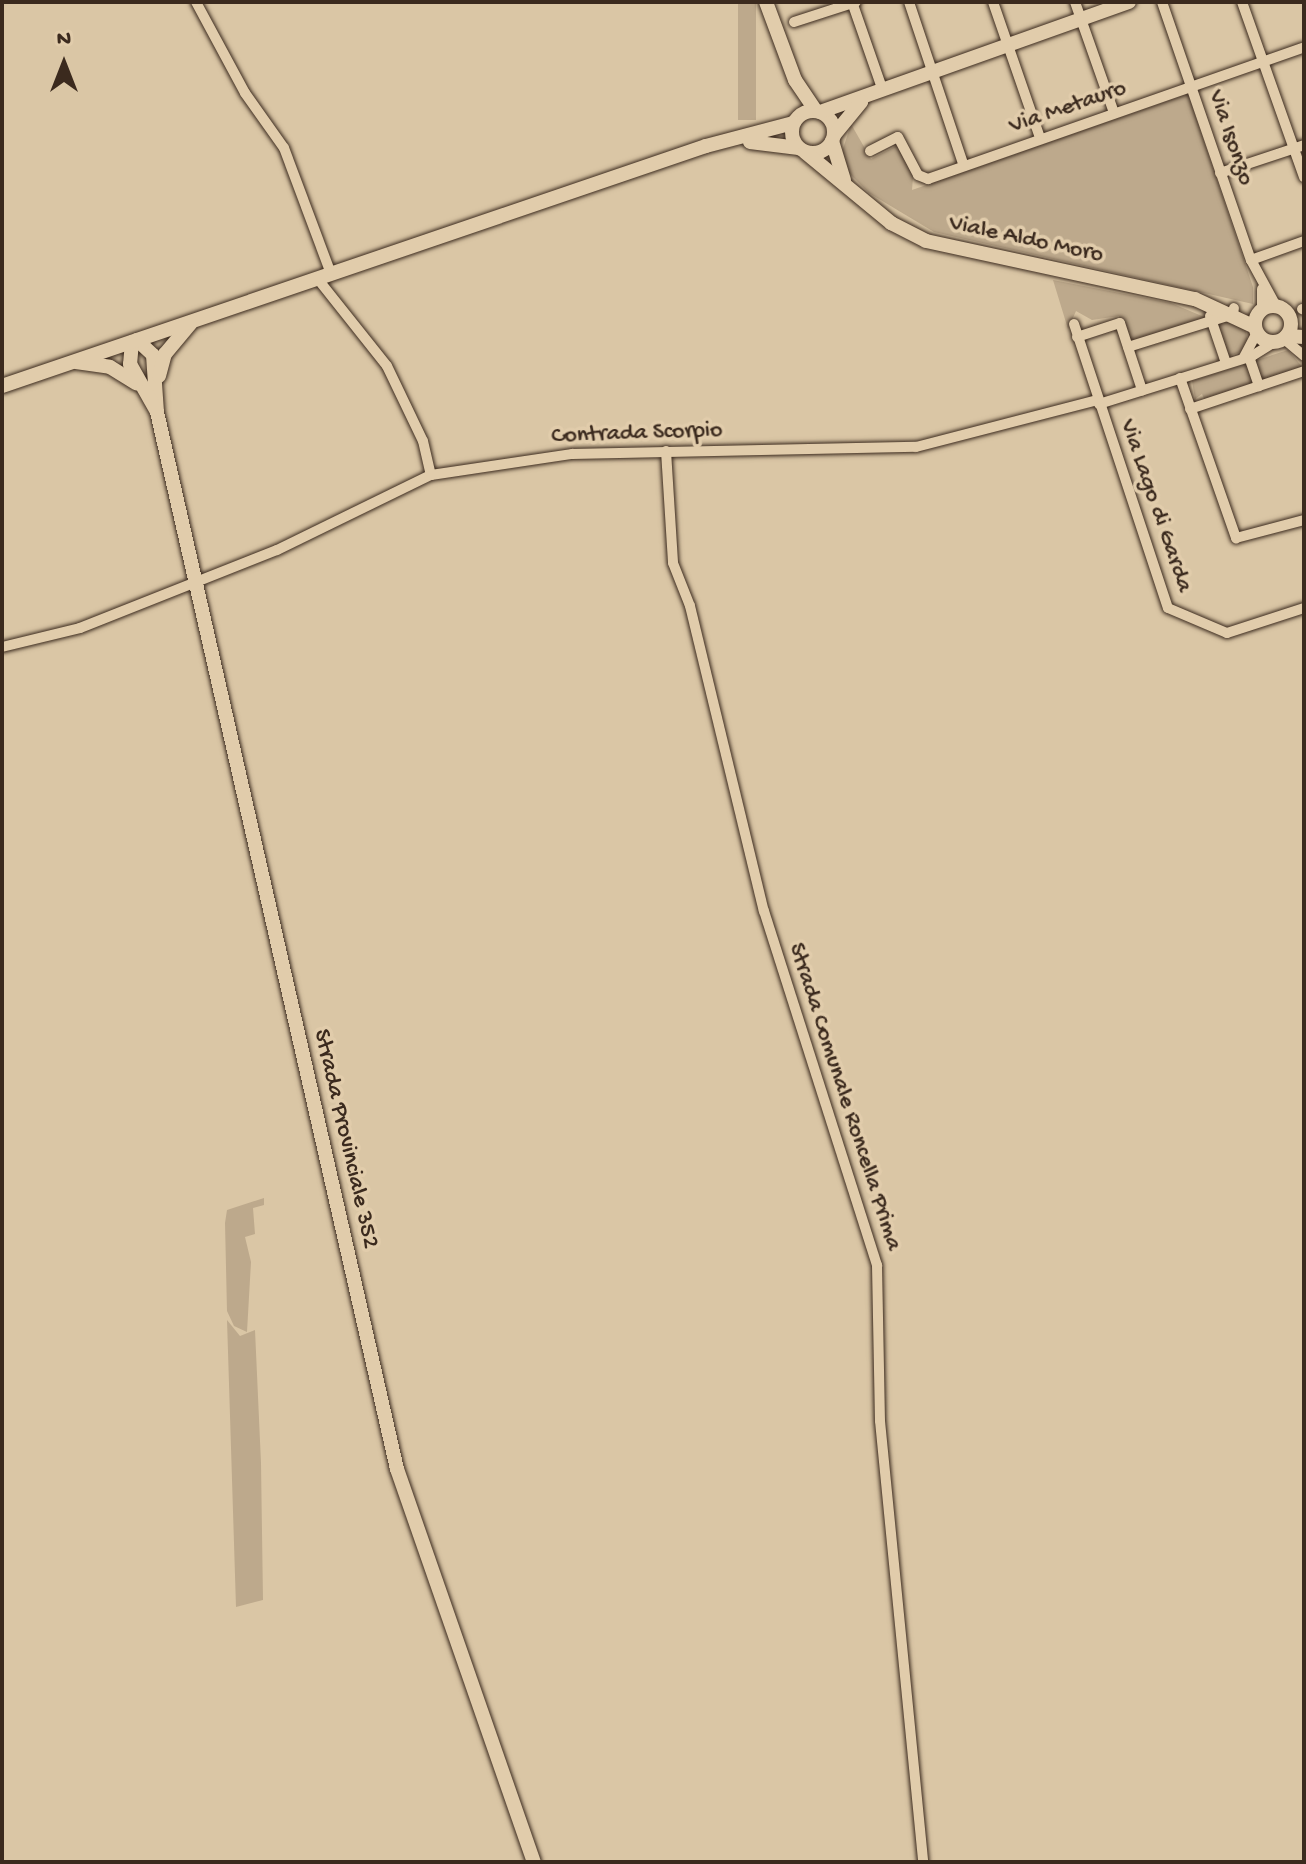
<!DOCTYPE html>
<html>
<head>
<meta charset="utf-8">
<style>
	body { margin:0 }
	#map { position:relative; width:1306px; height:1864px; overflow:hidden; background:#dac6a5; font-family:"Gochi Hand",sans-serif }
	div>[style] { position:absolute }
	.green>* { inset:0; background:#bda98c; transform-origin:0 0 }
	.roads { filter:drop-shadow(0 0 2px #3b2a1e) drop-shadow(0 0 2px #3b2a1e) }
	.minor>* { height:10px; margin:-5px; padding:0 5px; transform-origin:5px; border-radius:5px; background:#e1ccab }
	.major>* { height:14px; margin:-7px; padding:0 7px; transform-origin:7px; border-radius:7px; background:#e1ccab }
	.major>.ring { margin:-7px; padding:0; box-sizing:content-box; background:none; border:14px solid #e1ccab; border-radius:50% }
	span { translate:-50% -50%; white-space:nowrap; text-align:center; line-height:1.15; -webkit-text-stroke:7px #e1ccab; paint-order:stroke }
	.street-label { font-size:24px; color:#3b2a1e }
	.frame { position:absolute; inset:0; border:4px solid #3b2a1e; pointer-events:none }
	.north { position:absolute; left:24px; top:24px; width:80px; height:80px; -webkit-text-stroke:6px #e1ccab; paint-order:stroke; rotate:0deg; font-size:22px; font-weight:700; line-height:32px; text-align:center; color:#3b2a1e }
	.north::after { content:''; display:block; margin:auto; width:28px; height:36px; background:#3b2a1e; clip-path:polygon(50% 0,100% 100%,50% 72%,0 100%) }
</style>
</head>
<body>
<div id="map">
	<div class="green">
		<i style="left:738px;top:2px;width:18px;height:118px"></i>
		<i style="clip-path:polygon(1188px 94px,1253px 287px,1253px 304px,934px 232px,869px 193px,847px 171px,842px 152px,851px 124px,871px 159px,898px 145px,913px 177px,912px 190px)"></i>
		<i style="clip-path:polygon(1053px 280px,1171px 303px,1209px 319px,1130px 345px,1119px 316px,1092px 320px,1076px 311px,1068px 329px)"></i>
		<i style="clip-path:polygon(1220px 319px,1245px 325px,1248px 345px,1243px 351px,1226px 357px,1214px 321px)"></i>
		<i style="clip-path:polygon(1288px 350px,1304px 369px,1261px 384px,1254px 361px)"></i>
		<i style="clip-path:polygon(1248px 363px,1255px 386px,1206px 403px,1202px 394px,1195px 399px,1192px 381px)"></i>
		<i style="clip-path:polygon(264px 1198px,264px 1205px,253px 1208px,255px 1234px,245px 1237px,251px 1262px,247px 1332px,234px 1326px,227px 1311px,225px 1223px,227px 1210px)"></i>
		<i style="clip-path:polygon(227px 1320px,240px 1336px,255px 1330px,261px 1463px,263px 1600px,236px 1607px)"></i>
	</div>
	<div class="roads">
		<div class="minor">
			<i style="left:196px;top:2px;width:103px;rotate:61.7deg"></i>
			<i style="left:245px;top:93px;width:67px;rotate:54.7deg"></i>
			<i style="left:284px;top:148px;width:134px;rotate:69.5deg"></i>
			<i style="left:852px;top:2px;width:91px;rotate:70.8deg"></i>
			<i style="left:909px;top:2px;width:173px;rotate:71.5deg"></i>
			<i style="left:993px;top:2px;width:144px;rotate:70.9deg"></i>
			<i style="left:1075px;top:2px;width:118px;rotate:70.6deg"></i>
			<i style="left:1162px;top:2px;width:273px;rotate:71deg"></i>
			<i style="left:1251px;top:260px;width:52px;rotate:61.5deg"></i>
			<i style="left:1242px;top:2px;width:186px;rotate:70.5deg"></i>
			<i style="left:794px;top:22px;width:65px;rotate:-17.9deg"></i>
			<i style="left:870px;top:151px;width:31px;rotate:-27deg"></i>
			<i style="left:898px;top:137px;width:43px;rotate:62.2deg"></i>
			<i style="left:918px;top:175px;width:11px;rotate:22deg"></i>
			<i style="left:928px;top:179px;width:398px;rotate:-19.3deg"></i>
			<i style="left:1220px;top:173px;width:89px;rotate:-18.4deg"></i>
			<i style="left:1251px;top:260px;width:56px;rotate:-19.7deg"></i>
			<i style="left:317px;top:278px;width:112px;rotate:51.5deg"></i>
			<i style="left:387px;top:366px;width:83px;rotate:64.4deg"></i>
			<i style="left:423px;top:441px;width:35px;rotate:77deg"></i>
			<i style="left:1262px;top:289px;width:20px;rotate:90deg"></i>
			<i style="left:1302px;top:309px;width:2px;rotate:27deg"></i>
			<i style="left:1210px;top:316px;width:50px;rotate:71.2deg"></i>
			<i style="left:1074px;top:324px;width:299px;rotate:71.7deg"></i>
			<i style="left:1168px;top:608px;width:64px;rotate:23deg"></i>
			<i style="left:1227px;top:633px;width:81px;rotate:-18deg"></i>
			<i style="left:1077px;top:337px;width:45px;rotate:-18deg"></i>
			<i style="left:1120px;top:323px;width:71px;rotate:71.8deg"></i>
			<i style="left:1284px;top:339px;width:26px;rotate:40deg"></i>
			<i style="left:1128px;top:347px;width:110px;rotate:-17.4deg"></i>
			<i style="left:1233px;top:314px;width:6px;rotate:-81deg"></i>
			<i style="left:1248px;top:354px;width:34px;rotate:71deg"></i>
			<i style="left:1244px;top:357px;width:27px;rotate:-62deg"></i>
			<i style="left:1180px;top:378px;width:170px;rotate:70.7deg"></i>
			<i style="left:1236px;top:538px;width:70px;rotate:-14.8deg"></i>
			<i style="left:1099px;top:404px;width:160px;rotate:-17.4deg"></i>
			<i style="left:1252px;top:356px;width:26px;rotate:-32deg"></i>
			<i style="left:1190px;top:409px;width:120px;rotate:-18.4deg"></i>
			<i style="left:666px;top:451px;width:112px;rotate:86.4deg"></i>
			<i style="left:673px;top:563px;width:46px;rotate:68.4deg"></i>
			<i style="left:690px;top:606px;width:314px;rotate:76.4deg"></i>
			<i style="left:764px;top:911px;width:372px;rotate:72.3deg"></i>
			<i style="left:877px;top:1265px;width:156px;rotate:88.9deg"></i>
			<i style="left:880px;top:1421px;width:443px;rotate:84.4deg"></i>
			<i style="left:2px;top:647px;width:80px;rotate:-13.7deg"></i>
			<i style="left:80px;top:628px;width:212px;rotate:-21.6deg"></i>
			<i style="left:277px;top:550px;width:171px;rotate:-26deg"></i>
			<i style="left:431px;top:475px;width:143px;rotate:-8.5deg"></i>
			<i style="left:572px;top:454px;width:344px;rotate:-1.2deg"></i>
			<i style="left:916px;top:447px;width:188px;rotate:-14.5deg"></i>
		</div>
		<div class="major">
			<i style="left:766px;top:2px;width:83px;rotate:69.6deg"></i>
			<i style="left:795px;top:80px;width:37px;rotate:56deg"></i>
			<i class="ring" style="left:792px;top:111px;width:28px;height:28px"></i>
			<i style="left:820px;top:112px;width:328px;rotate:-19.6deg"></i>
			<i style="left:834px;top:135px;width:43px;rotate:-50.7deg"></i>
			<i style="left:832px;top:141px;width:41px;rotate:72.9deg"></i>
			<i style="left:750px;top:142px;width:49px;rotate:7deg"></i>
			<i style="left:805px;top:152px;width:112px;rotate:39.5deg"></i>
			<i style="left:891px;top:223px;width:39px;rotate:27deg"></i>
			<i style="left:926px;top:241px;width:275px;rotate:12.2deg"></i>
			<i style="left:1195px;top:299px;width:66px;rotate:25deg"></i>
			<i class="ring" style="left:1255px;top:306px;width:22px;height:22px"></i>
			<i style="left:1287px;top:336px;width:17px;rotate:3deg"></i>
			<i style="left:137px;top:340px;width:22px;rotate:43deg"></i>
			<i style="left:153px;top:355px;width:57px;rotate:86deg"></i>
			<i style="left:157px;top:412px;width:1084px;rotate:77.21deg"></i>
			<i style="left:397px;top:1469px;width:416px;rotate:70.8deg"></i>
			<i style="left:132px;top:342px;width:22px;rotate:95deg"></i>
			<i style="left:130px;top:364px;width:55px;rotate:60.6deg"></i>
			<i style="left:76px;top:362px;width:34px;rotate:8deg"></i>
			<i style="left:110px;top:367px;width:31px;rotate:32deg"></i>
			<i style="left:159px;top:376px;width:23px;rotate:-75deg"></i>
			<i style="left:165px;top:354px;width:40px;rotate:-50deg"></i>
			<i style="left:2px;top:386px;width:744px;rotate:-18.82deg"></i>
			<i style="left:706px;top:146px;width:90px;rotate:-14.8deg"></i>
		</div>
	</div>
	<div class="street-label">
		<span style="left:1068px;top:108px;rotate:-19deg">Via Metauro</span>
		<span style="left:1230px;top:138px;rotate:71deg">Via Isonzo</span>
		<span style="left:1026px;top:240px;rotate:12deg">Viale Aldo Moro</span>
		<span style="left:637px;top:434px;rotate:-2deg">Contrada Scorpio</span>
		<span style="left:1155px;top:506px;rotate:71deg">Via Lago di Garda</span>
		<span style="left:844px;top:1097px;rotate:72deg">Strada Comunale Roncella Prima</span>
		<span style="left:345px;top:1139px;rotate:77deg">Strada Provinciale 352</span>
	</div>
	<div class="frame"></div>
	<div class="north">N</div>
</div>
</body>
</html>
